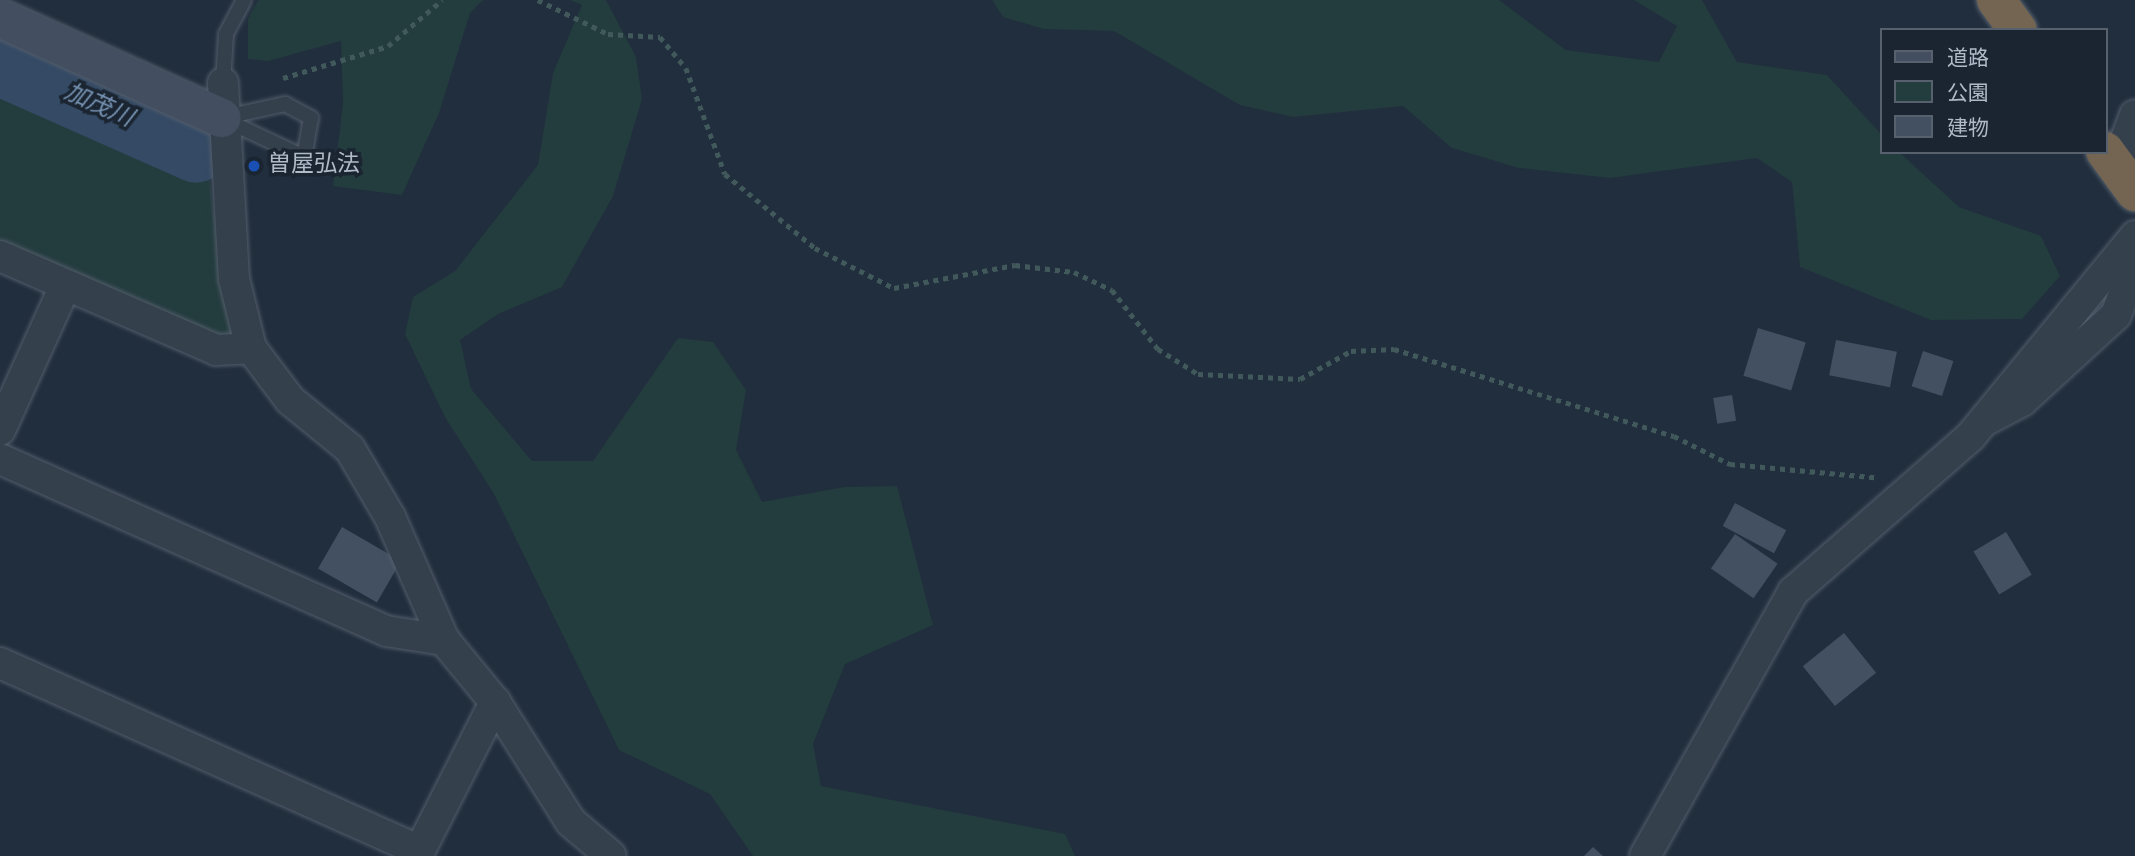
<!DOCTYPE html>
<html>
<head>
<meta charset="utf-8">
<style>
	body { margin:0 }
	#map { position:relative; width:2135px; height:856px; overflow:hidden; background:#212e3d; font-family:Overpass,"Noto Sans JP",sans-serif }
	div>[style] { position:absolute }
	.green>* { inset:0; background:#233c3e }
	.river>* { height:63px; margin:-31.5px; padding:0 31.5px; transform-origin:31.5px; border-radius:31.5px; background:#344a65 }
	.building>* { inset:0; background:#425061; transform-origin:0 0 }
	.path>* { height:4.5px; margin-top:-2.25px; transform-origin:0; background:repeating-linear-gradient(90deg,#41595b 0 5px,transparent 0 10px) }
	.roads { filter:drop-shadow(0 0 2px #535d6b) drop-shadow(0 0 2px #535d6b) }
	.lane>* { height:14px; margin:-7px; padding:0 7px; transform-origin:7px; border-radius:7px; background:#35404d }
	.street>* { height:30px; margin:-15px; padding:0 15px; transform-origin:15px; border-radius:15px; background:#35404d }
	.secondary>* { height:38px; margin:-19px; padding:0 19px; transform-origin:19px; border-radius:19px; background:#434f60 }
	.highway>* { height:38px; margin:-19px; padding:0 19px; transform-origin:19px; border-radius:19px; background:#736551 }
	.dots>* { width:19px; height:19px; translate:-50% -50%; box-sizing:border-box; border:4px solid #1a2531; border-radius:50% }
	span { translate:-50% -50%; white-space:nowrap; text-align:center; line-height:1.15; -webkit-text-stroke:7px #1a2531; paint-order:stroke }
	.poi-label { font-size:23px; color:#b0bac8 }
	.left { translate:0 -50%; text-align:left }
	.water-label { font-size:24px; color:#7692b2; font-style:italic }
	.legend { position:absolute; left:1880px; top:28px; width:228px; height:126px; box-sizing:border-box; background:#1a2531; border:2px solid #56616d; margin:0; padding:9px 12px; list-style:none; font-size:21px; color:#b0bac8 }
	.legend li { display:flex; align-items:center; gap:14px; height:35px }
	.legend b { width:35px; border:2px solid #56616d }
</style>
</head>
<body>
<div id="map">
	<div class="green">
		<i style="clip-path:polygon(258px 0,483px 0,470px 13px,439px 113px,402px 195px,333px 186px,343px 103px,341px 41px,268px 61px,248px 59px,248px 19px)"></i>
		<i style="clip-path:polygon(570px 0,606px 0,636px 57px,642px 99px,613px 196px,562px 287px,498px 314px,460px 340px,471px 389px,532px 461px,593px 461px,678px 338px,713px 342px,746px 390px,736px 450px,762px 502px,844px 487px,897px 486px,933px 625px,845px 664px,813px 744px,821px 786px,1065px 834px,1075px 856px,753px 856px,710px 794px,619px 750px,494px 494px,445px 417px,405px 334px,413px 297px,455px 271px,538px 165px,553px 73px,582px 5px)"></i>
		<i style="clip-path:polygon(992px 0,1499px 0,1566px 50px,1659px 62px,1677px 26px,1634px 0,1702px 0,1737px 62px,1827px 75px,1881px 134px,1881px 152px,1899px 152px,1959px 207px,2041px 236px,2060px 276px,2022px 319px,1931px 320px,1800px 267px,1792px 182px,1757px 158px,1610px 178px,1519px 168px,1452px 148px,1403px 106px,1293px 117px,1240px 105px,1114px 31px,1044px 29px,1003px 17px)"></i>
		<i style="clip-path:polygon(0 79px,209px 174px,224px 294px,238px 333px,222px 342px,0 245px)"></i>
	</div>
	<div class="river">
		<i style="left:0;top:64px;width:214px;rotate:23.9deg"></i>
	</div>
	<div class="building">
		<i style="left:1758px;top:328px;width:50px;height:50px;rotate:17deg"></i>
		<i style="left:1836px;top:340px;width:62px;height:36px;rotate:11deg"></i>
		<i style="left:1923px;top:351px;width:32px;height:37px;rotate:18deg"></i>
		<i style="left:1732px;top:395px;width:26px;height:19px;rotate:81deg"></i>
		<i style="left:1735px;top:503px;width:58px;height:26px;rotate:28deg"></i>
		<i style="left:342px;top:527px;width:68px;height:48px;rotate:30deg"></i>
		<i style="left:2006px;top:532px;width:50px;height:38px;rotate:59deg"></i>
		<i style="left:1735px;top:534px;width:52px;height:42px;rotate:35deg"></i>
		<i style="left:1844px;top:633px;width:51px;height:53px;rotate:51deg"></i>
		<i style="clip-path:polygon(1593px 847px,1603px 856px,1584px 856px)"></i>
	</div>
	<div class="path">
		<i style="left:538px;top:0;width:78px;rotate:25.9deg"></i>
		<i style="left:608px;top:34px;width:52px;rotate:3.3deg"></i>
		<i style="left:660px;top:37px;width:40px;rotate:50deg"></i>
		<i style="left:686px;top:68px;width:113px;rotate:69.8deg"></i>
		<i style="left:725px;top:174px;width:117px;rotate:39.4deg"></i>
		<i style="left:815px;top:248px;width:89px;rotate:26.9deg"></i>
		<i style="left:894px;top:288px;width:123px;rotate:-10.8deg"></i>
		<i style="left:1015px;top:265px;width:59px;rotate:6.8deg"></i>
		<i style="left:1074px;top:272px;width:42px;rotate:25.3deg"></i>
		<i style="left:1112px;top:290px;width:75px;rotate:52.1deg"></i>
		<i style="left:1158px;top:349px;width:47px;rotate:32deg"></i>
		<i style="left:1198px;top:374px;width:102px;rotate:2.8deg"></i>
		<i style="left:1300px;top:379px;width:58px;rotate:-28.8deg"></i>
		<i style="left:1351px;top:351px;width:43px;rotate:-2.7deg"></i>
		<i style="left:1394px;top:349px;width:293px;rotate:17.3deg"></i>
		<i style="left:1674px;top:436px;width:63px;rotate:26.6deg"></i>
		<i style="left:1730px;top:464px;width:145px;rotate:5.2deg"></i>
		<i style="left:283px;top:78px;width:110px;rotate:-16.9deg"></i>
		<i style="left:388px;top:46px;width:71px;rotate:-40.4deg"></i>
	</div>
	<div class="roads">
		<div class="lane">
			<i style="left:223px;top:83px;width:49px;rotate:-86.5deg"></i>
			<i style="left:226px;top:34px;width:38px;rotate:-62deg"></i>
			<i style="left:285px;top:104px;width:30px;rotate:28deg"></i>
			<i style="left:311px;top:118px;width:40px;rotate:100deg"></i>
			<i style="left:304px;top:157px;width:92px;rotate:-154.8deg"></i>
			<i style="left:221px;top:118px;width:66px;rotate:-12.3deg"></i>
		</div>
		<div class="street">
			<i style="left:223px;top:83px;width:196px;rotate:86.8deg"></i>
			<i style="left:234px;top:279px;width:71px;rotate:76.2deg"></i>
			<i style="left:251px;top:348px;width:65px;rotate:53.1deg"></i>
			<i style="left:290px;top:400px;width:77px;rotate:39.2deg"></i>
			<i style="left:350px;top:449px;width:79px;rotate:59.5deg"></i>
			<i style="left:390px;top:517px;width:134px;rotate:66.3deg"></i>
			<i style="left:444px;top:640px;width:80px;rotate:50.6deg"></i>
			<i style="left:495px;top:702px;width:142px;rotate:57.7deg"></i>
			<i style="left:571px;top:822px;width:52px;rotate:40.4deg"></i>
			<i style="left:2116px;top:166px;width:54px;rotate:-69.6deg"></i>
			<i style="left:0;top:256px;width:236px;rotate:23.5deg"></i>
			<i style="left:216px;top:350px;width:35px;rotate:-3deg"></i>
			<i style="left:1984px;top:421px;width:43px;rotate:-27.8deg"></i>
			<i style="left:2022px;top:401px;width:127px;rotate:-42.5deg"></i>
			<i style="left:2116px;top:315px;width:43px;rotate:-69.4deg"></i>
			<i style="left:0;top:430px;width:158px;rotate:-65.7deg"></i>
			<i style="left:0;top:459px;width:423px;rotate:24deg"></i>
			<i style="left:386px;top:631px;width:59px;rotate:8.8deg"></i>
			<i style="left:0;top:663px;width:460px;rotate:24.1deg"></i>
			<i style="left:417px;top:856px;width:173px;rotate:-63.1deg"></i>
			<i style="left:1645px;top:856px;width:303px;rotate:-60.7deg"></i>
			<i style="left:1793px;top:592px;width:237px;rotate:-41.2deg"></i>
			<i style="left:1971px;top:436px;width:259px;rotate:-50.6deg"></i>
		</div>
		<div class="secondary">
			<i style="left:0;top:18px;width:243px;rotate:24.3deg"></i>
		</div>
		<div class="highway">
			<i style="left:1996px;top:0;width:37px;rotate:54deg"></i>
			<i style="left:2105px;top:151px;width:51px;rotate:53.8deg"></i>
		</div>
	</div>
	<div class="dots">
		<i style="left:254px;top:166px;background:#1a4fb4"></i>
	</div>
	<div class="poi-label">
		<span class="left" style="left:268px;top:166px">曽屋弘法</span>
	</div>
	<div class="water-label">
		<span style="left:98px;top:107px;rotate:24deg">加茂川</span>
	</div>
	<ul class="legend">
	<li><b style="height:9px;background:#434f60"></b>道路</li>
	<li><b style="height:19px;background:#233c3e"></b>公園</li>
	<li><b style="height:19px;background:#425061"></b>建物</li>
	</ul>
</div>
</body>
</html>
